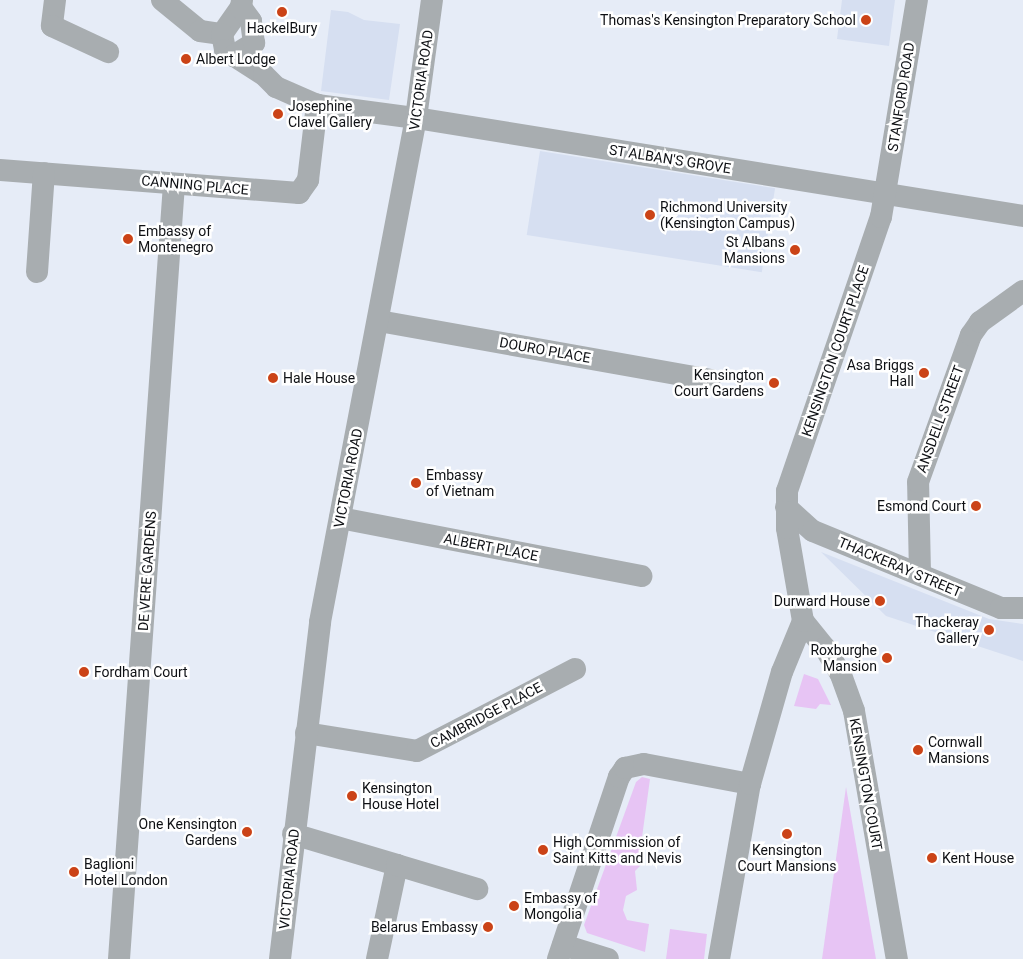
<!DOCTYPE html>
<html>
<head>
<meta charset="utf-8">
<style>
	body { margin:0 }
	#map { position:relative; width:1023px; height:959px; overflow:hidden; background:#e6ecf7; font-family:Roboto,sans-serif }
	div>[style] { position:absolute }
	.built>* { inset:0; background:#d6dff1; transform-origin:0 0 }
	.green>* { inset:0; background:#e7c4f4 }
	.street>* { height:22px; margin:-11px; padding:0 11px; transform-origin:11px; border-radius:11px; background:#a8adb0 }
	.dots>* { width:14px; height:14px; translate:-50% -50%; box-sizing:border-box; border:2px solid #fff; border-radius:50% }
	span { translate:-50% -50%; white-space:nowrap; text-align:center; line-height:1.15; -webkit-text-stroke:5px #fff; paint-order:stroke }
	.poi-label { font-size:14px; color:#0e1014 }
	.right { translate:-100% -50%; text-align:right }
	.left { translate:0 -50%; text-align:left }
	.street-label { font-size:14px; color:#0e1014 }
</style>
</head>
<body>
<div id="map">
	<div class="built">
		<i style="clip-path:polygon(842px 0,895px 0,889px 46px,837px 39px)"></i>
		<i style="clip-path:polygon(331px 10px,348px 12px,364px 20px,400px 24px,389px 100px,321px 91px)"></i>
		<i style="left:540px;top:151px;width:238px;height:85px;rotate:9deg"></i>
		<i style="clip-path:polygon(821px 552px,989px 619px,1023px 624px,1023px 661px,886px 616px)"></i>
	</div>
	<div class="green">
		<i style="clip-path:polygon(804px 674px,818px 679px,831px 705px,820px 704px,816px 709px,794px 706px)"></i>
		<i style="clip-path:polygon(642px 777px,650px 779px,640px 852px,644px 853px,642px 864px,635px 871px,637px 890px,626px 896px,623px 910px,627px 920px,649px 924px,645px 952px,587px 933px,584px 925px,636px 782px)"></i>
		<i style="clip-path:polygon(846px 787px,876px 959px,822px 959px)"></i>
		<i style="clip-path:polygon(670px 929px,707px 934px,704px 959px,666px 959px)"></i>
	</div>
	<div class="street">
		<i style="left:55px;top:0;width:26px;rotate:97deg"></i>
		<i style="left:52px;top:26px;width:62px;rotate:24.9deg"></i>
		<i style="left:162px;top:0;width:49px;rotate:39.2deg"></i>
		<i style="left:200px;top:31px;width:22px;rotate:8deg"></i>
		<i style="left:242px;top:0;width:7px;rotate:98deg"></i>
		<i style="left:241px;top:7px;width:33px;rotate:125deg"></i>
		<i style="left:222px;top:34px;width:16px;rotate:79deg"></i>
		<i style="left:225px;top:50px;width:46px;rotate:32.7deg"></i>
		<i style="left:264px;top:75px;width:17px;rotate:45deg"></i>
		<i style="left:276px;top:87px;width:45px;rotate:23.7deg"></i>
		<i style="left:317px;top:105px;width:100px;rotate:7.5deg"></i>
		<i style="left:416px;top:118px;width:615px;rotate:9.17deg"></i>
		<i style="left:233px;top:56px;width:25px;rotate:-32deg"></i>
		<i style="left:254px;top:43px;width:22px;rotate:-98deg"></i>
		<i style="left:251px;top:21px;width:17px;rotate:-126deg"></i>
		<i style="left:0;top:170px;width:300px;rotate:4.4deg"></i>
		<i style="left:299px;top:193px;width:16px;rotate:-55deg"></i>
		<i style="left:308px;top:180px;width:76px;rotate:-83.2deg"></i>
		<i style="left:37px;top:272px;width:99px;rotate:-86deg"></i>
		<i style="left:379px;top:321px;width:336px;rotate:10.1deg"></i>
		<i style="left:786px;top:507px;width:36px;rotate:42deg"></i>
		<i style="left:813px;top:531px;width:203px;rotate:22.3deg"></i>
		<i style="left:1001px;top:608px;width:22px"></i>
		<i style="left:340px;top:518px;width:307px;rotate:10.9deg"></i>
		<i style="left:920px;top:574px;width:92px;rotate:-91.2deg"></i>
		<i style="left:918px;top:482px;width:156px;rotate:-70.2deg"></i>
		<i style="left:971px;top:335px;width:16px;rotate:-55deg"></i>
		<i style="left:980px;top:322px;width:53px;rotate:-35.8deg"></i>
		<i style="left:803px;top:621px;width:35px;rotate:51deg"></i>
		<i style="left:825px;top:648px;width:31px;rotate:59deg"></i>
		<i style="left:841px;top:675px;width:38px;rotate:70deg"></i>
		<i style="left:854px;top:711px;width:252px;rotate:80.2deg"></i>
		<i style="left:306px;top:733px;width:112px;rotate:9.2deg"></i>
		<i style="left:417px;top:751px;width:178px;rotate:-27.4deg"></i>
		<i style="left:293px;top:834px;width:109px;rotate:16.6deg"></i>
		<i style="left:397px;top:865px;width:96px;rotate:102deg"></i>
		<i style="left:397px;top:865px;width:84px;rotate:16.7deg"></i>
		<i style="left:563px;top:945px;width:47px;rotate:17.3deg"></i>
		<i style="left:119px;top:959px;width:777px;rotate:-85.94deg"></i>
		<i style="left:280px;top:959px;width:339px;rotate:-83.2deg"></i>
		<i style="left:320px;top:622px;width:513px;rotate:-79.22deg"></i>
		<i style="left:416px;top:118px;width:119px;rotate:-82.3deg"></i>
		<i style="left:558px;top:959px;width:192px;rotate:-71.5deg"></i>
		<i style="left:619px;top:777px;width:11px;rotate:-56deg"></i>
		<i style="left:625px;top:768px;width:19px;rotate:-12deg"></i>
		<i style="left:644px;top:764px;width:108px;rotate:10.7deg"></i>
		<i style="left:719px;top:959px;width:178px;rotate:-80deg"></i>
		<i style="left:750px;top:784px;width:116px;rotate:-74.1deg"></i>
		<i style="left:782px;top:672px;width:55px;rotate:-67.6deg"></i>
		<i style="left:803px;top:621px;width:94px;rotate:-99.8deg"></i>
		<i style="left:787px;top:528px;width:37px;rotate:-90deg"></i>
		<i style="left:787px;top:491px;width:290px;rotate:-71.1deg"></i>
		<i style="left:881px;top:217px;width:220px;rotate:-80.6deg"></i>
	</div>
	<div class="dots">
		<i style="left:282px;top:12px;background:#cb4317"></i>
		<i style="left:866px;top:20px;background:#cb4317"></i>
		<i style="left:186px;top:59px;background:#cb4317"></i>
		<i style="left:278px;top:114px;background:#cb4317"></i>
		<i style="left:650px;top:215px;background:#cb4317"></i>
		<i style="left:128px;top:239px;background:#cb4317"></i>
		<i style="left:795px;top:250px;background:#cb4317"></i>
		<i style="left:924px;top:373px;background:#cb4317"></i>
		<i style="left:273px;top:378px;background:#cb4317"></i>
		<i style="left:774px;top:383px;background:#cb4317"></i>
		<i style="left:416px;top:483px;background:#cb4317"></i>
		<i style="left:976px;top:506px;background:#cb4317"></i>
		<i style="left:880px;top:601px;background:#cb4317"></i>
		<i style="left:989px;top:630px;background:#cb4317"></i>
		<i style="left:887px;top:658px;background:#cb4317"></i>
		<i style="left:84px;top:672px;background:#cb4317"></i>
		<i style="left:918px;top:750px;background:#cb4317"></i>
		<i style="left:352px;top:796px;background:#cb4317"></i>
		<i style="left:247px;top:832px;background:#cb4317"></i>
		<i style="left:787px;top:834px;background:#cb4317"></i>
		<i style="left:543px;top:850px;background:#cb4317"></i>
		<i style="left:932px;top:858px;background:#cb4317"></i>
		<i style="left:74px;top:872px;background:#cb4317"></i>
		<i style="left:514px;top:906px;background:#cb4317"></i>
		<i style="left:488px;top:927px;background:#cb4317"></i>
	</div>
	<div class="poi-label">
		<span class="right" style="left:856px;top:20px">Thomas's Kensington Preparatory School</span>
		<span style="left:282px;top:28px">HackelBury</span>
		<span class="left" style="left:196px;top:59px">Albert Lodge</span>
		<span class="left" style="left:288px;top:114px">Josephine<br>Clavel Gallery</span>
		<span class="left" style="left:660px;top:215px">Richmond University<br>(Kensington Campus)</span>
		<span class="left" style="left:138px;top:239px">Embassy of<br>Montenegro</span>
		<span class="right" style="left:785px;top:250px">St Albans<br>Mansions</span>
		<span class="right" style="left:914px;top:373px">Asa Briggs<br>Hall</span>
		<span class="right" style="left:764px;top:383px">Kensington<br>Court Gardens</span>
		<span class="left" style="left:283px;top:378px">Hale House</span>
		<span class="left" style="left:426px;top:483px">Embassy<br>of Vietnam</span>
		<span class="right" style="left:966px;top:506px">Esmond Court</span>
		<span class="right" style="left:870px;top:601px">Durward House</span>
		<span class="right" style="left:979px;top:630px">Thackeray<br>Gallery</span>
		<span class="right" style="left:877px;top:658px">Roxburghe<br>Mansion</span>
		<span class="left" style="left:94px;top:672px">Fordham Court</span>
		<span class="left" style="left:928px;top:750px">Cornwall<br>Mansions</span>
		<span class="left" style="left:362px;top:796px">Kensington<br>House Hotel</span>
		<span class="right" style="left:237px;top:832px">One Kensington<br>Gardens</span>
		<span class="left" style="left:553px;top:850px">High Commission of<br>Saint Kitts and Nevis</span>
		<span style="left:787px;top:858px">Kensington<br>Court Mansions</span>
		<span class="left" style="left:942px;top:858px">Kent House</span>
		<span class="left" style="left:84px;top:872px">Baglioni<br>Hotel London</span>
		<span class="left" style="left:524px;top:906px">Embassy of<br>Mongolia</span>
		<span class="right" style="left:478px;top:927px">Belarus Embassy</span>
	</div>
	<div class="street-label">
		<span style="left:421px;top:80px;rotate:-82deg">VICTORIA ROAD</span>
		<span style="left:901px;top:97px;rotate:-81deg">STANFORD ROAD</span>
		<span style="left:670px;top:159px;rotate:9deg">ST ALBAN'S GROVE</span>
		<span style="left:195px;top:185px;rotate:5deg">CANNING PLACE</span>
		<span style="left:545px;top:350px;rotate:10deg">DOURO PLACE</span>
		<span style="left:835px;top:351px;rotate:-71deg">KENSINGTON COURT PLACE</span>
		<span style="left:940px;top:419px;rotate:-70deg">ANSDELL STREET</span>
		<span style="left:348px;top:478px;rotate:-79deg">VICTORIA ROAD</span>
		<span style="left:491px;top:547px;rotate:11deg">ALBERT PLACE</span>
		<span style="left:900px;top:567px;rotate:23deg">THACKERAY STREET</span>
		<span style="left:147px;top:571px;rotate:-86deg">DE VERE GARDENS</span>
		<span style="left:486px;top:715px;rotate:-28deg">CAMBRIDGE PLACE</span>
		<span style="left:866px;top:784px;rotate:80deg">KENSINGTON COURT</span>
		<span style="left:289px;top:879px;rotate:-84deg">VICTORIA ROAD</span>
	</div>
</div>
</body>
</html>
